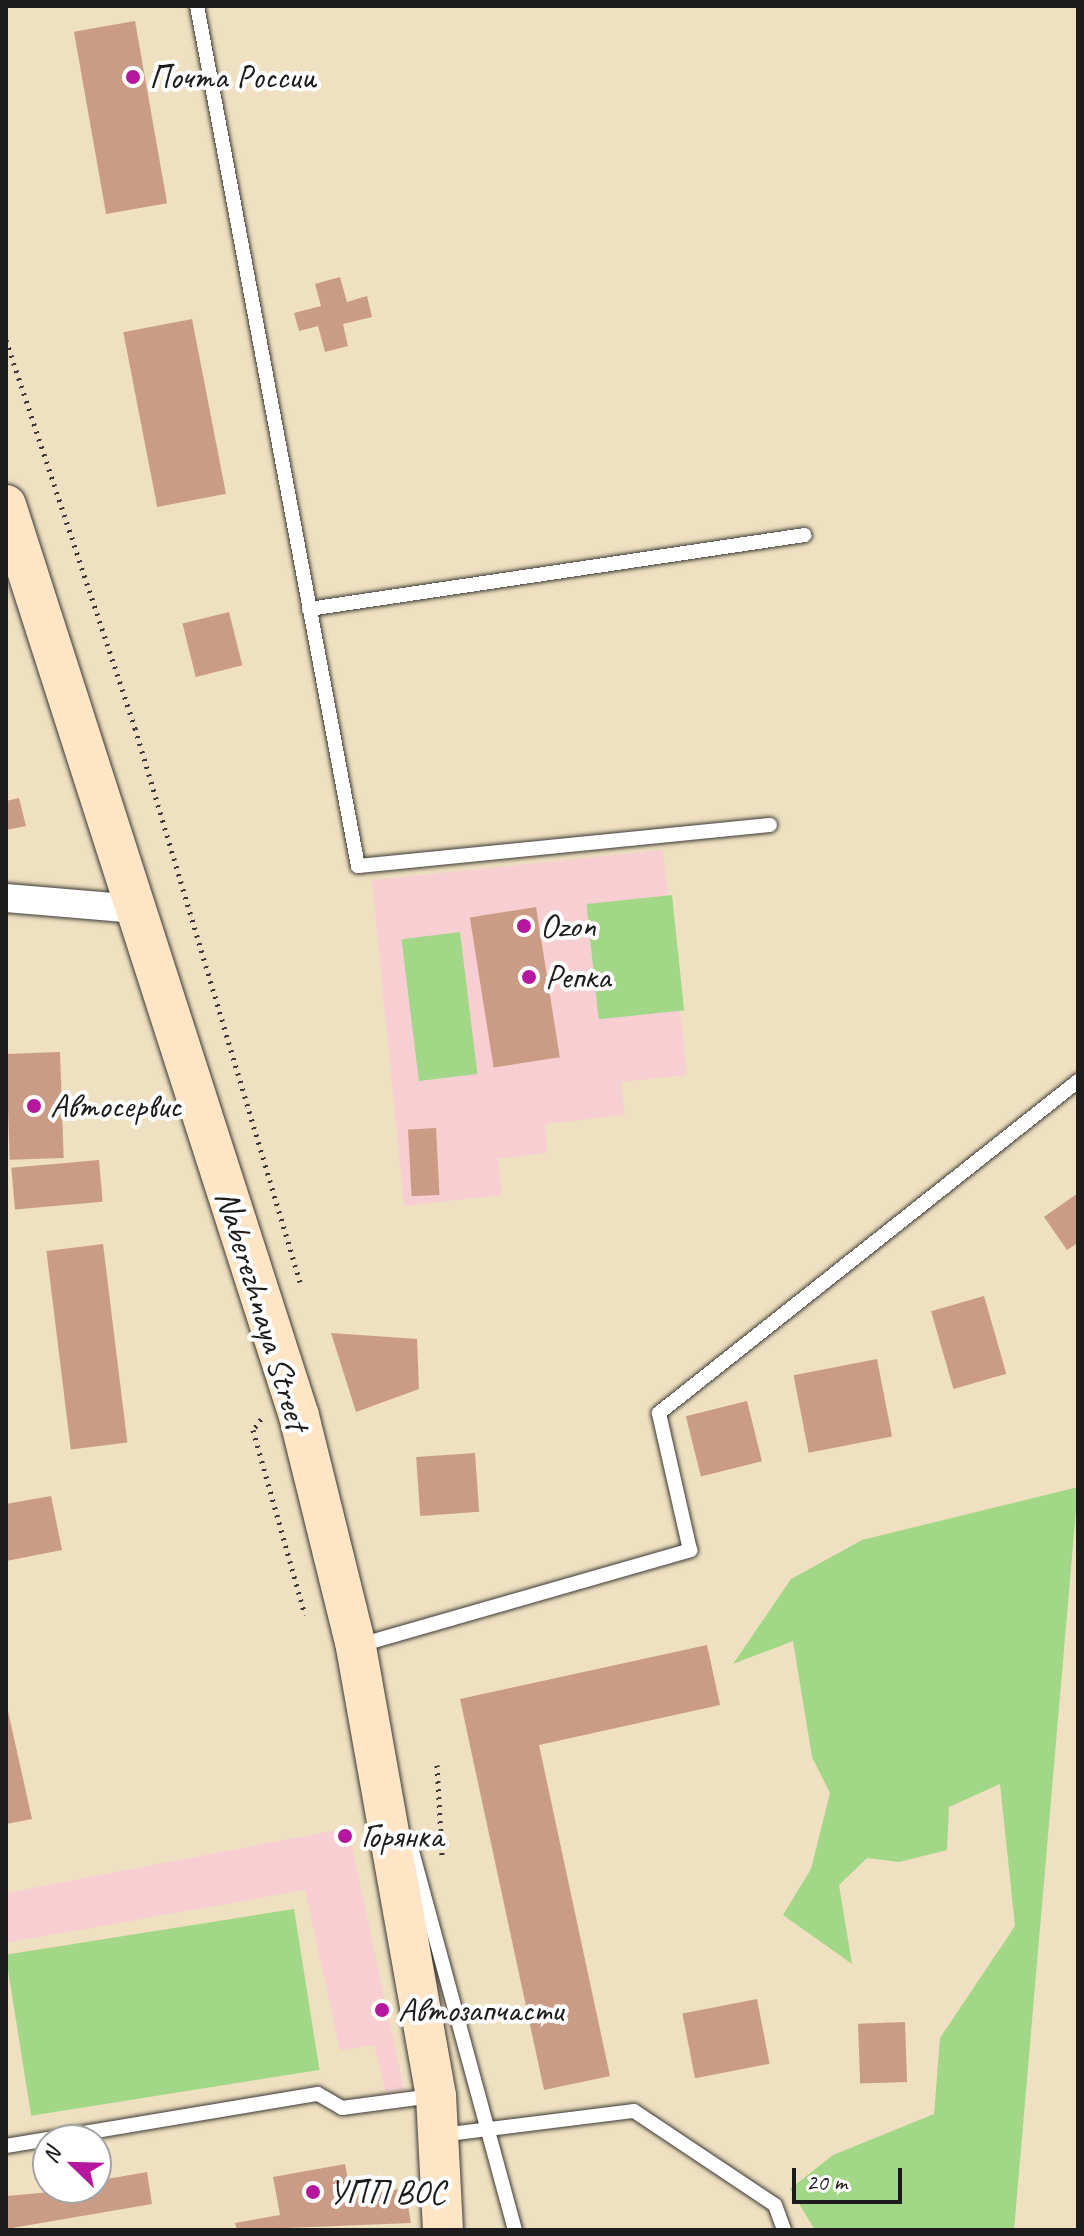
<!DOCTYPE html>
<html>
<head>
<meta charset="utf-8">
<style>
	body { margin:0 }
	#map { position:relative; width:1084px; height:2236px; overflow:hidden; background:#eee0c0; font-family:Caveat,sans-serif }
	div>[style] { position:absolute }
	.built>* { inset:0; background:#f7cfd3 }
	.green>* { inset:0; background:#a3d788; transform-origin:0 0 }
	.building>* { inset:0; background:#cb9c85; transform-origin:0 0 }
	.path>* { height:5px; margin-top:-2.5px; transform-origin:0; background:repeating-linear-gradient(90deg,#3c3935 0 2px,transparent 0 8px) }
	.roads { filter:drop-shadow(0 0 2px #3c3935) drop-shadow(0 0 2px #3c3935) }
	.lane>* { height:14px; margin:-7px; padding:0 7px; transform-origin:7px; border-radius:7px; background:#fff }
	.street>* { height:28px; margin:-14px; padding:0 14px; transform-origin:14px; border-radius:14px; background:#fff }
	.secondary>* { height:40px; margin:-20px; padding:0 20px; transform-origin:20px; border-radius:20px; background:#fde5c5 }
	.dots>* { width:22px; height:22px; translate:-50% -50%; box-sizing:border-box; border:4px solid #fff; border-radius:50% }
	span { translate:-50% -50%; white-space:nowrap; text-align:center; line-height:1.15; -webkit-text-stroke:8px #fff; paint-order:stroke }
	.poi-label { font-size:34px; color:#1c1c1c }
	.left { translate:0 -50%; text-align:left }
	.street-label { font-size:34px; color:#1c1c1c }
	.frame { position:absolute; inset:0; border:8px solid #1c1c1c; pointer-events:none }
	.north { position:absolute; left:32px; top:2124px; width:80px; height:80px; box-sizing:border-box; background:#fff; border:2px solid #a4a4a4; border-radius:50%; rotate:293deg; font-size:22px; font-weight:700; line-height:32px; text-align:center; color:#1c1c1c }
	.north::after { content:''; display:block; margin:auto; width:28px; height:36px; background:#b5179e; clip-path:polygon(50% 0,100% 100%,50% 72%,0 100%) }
	.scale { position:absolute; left:792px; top:2168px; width:110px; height:36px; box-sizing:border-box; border:4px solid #1c1c1c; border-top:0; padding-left:10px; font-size:24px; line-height:28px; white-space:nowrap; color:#1c1c1c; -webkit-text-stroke:6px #fff; paint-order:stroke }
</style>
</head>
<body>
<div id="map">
	<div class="built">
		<i style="clip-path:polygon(663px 850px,687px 1075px,621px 1082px,625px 1115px,545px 1124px,547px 1153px,498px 1159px,502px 1195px,404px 1206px,372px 880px)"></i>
		<i style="clip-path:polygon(348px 1828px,404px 2089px,386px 2093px,374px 2045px,340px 2050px,305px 1890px,6px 1943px,6px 1893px)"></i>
	</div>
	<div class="green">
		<i style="left:672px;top:895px;width:116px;height:86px;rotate:84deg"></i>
		<i style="left:460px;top:932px;width:143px;height:59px;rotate:83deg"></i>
		<i style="clip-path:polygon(1078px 1487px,1014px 2230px,815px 2230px,790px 2189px,833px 2155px,934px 2114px,940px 2038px,1015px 1926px,1000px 1784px,949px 1807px,947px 1850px,899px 1862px,867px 1858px,839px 1885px,852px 1964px,783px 1915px,811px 1869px,830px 1793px,812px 1757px,793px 1641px,733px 1664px,791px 1579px,862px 1540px)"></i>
		<i style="left:294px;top:1909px;width:163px;height:292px;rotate:81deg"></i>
	</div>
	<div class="building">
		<i style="left:135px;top:21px;width:185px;height:62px;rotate:80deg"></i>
		<i style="clip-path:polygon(340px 277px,347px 302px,367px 296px,372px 317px,343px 324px,348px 346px,325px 352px,318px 326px,299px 331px,294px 313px,321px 306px,315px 284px)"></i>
		<i style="left:192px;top:319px;width:178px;height:70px;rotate:79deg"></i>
		<i style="left:229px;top:612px;width:55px;height:48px;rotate:76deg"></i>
		<i style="clip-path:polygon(19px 798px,26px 826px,6px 830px,6px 801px)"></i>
		<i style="left:536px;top:907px;width:152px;height:67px;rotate:81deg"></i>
		<i style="left:60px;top:1052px;width:106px;height:54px;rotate:88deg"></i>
		<i style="left:436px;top:1128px;width:67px;height:28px;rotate:87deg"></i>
		<i style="left:99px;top:1160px;width:42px;height:88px;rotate:85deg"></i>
		<i style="clip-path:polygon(1078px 1193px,1078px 1243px,1067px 1250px,1044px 1217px)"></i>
		<i style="left:103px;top:1244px;width:200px;height:57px;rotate:83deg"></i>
		<i style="left:984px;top:1296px;width:81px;height:55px;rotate:74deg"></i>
		<i style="clip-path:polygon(331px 1333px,417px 1339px,419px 1389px,356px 1412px)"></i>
		<i style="left:877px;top:1359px;width:79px;height:85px;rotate:79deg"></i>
		<i style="left:747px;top:1401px;width:62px;height:63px;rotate:76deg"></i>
		<i style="left:475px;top:1453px;width:59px;height:59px;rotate:86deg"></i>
		<i style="clip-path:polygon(51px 1496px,62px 1550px,6px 1561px,6px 1504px)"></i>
		<i style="clip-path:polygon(707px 1645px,720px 1705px,539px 1745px,610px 2076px,544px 2090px,460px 1699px)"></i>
		<i style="clip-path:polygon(6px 1702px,32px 1819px,6px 1824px)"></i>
		<i style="left:757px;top:1999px;width:66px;height:76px;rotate:79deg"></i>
		<i style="left:905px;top:2022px;width:60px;height:47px;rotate:88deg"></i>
		<i style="clip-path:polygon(345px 2164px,351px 2197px,405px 2188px,411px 2223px,237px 2230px,235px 2223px,280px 2215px,273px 2177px)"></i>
		<i style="clip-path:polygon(147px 2172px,152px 2204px,6px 2229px,6px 2196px,96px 2188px,96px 2181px)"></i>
	</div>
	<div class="path">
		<i style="left:6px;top:340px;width:409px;rotate:71.6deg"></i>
		<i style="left:135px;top:728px;width:578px;rotate:73.41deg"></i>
		<i style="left:261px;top:1419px;width:14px;rotate:126deg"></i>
		<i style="left:253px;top:1430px;width:192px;rotate:74.3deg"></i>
		<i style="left:437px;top:1765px;width:90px;rotate:86.8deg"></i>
	</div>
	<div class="roads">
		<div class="lane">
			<i style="left:197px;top:6px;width:875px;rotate:79.4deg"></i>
			<i style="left:358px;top:866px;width:414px;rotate:-5.7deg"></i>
			<i style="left:309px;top:609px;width:501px;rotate:-8.49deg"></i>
			<i style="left:356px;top:1646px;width:348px;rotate:-16deg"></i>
			<i style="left:690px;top:1550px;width:140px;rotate:-102.8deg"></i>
			<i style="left:659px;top:1413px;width:535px;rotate:-38.39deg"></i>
			<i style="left:409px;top:1840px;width:404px;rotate:74.8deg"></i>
			<i style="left:441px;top:2135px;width:194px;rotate:-7.1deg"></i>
			<i style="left:634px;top:2111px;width:169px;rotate:33.7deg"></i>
			<i style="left:775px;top:2205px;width:27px;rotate:70deg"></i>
			<i style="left:6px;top:2146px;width:316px;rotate:-9.5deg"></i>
			<i style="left:318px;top:2094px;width:28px;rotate:30deg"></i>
			<i style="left:342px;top:2108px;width:91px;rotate:-7.6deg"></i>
		</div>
		<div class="street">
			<i style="left:6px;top:898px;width:131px;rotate:4.8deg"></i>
		</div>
		<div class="secondary">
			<i style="left:6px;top:505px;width:957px;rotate:72.17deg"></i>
			<i style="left:299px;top:1416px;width:238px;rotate:76.1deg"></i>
			<i style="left:356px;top:1647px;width:456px;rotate:79.9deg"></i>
			<i style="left:436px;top:2096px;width:134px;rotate:87deg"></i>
		</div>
	</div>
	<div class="dots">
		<i style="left:133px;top:77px;background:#b5179e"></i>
		<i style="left:524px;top:926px;background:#b5179e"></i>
		<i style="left:529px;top:977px;background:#b5179e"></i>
		<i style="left:34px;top:1106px;background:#b5179e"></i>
		<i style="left:345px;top:1836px;background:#b5179e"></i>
		<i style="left:382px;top:2010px;background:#b5179e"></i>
		<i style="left:313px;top:2192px;background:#b5179e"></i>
	</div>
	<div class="poi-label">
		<span class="left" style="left:149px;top:77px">Почта России</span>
		<span class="left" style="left:540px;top:926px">Ozon</span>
		<span class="left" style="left:545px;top:977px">Репка</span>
		<span class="left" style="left:50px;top:1106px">Автосервис</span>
		<span class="left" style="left:361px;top:1836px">Горянка</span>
		<span class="left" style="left:398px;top:2010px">Автозапчасти</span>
		<span class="left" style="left:329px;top:2192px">УПП ВОС</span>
	</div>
	<div class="street-label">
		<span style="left:263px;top:1310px;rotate:73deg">Naberezhnaya Street</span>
	</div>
	<div class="frame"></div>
	<div class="north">N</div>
	<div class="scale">20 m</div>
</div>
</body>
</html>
